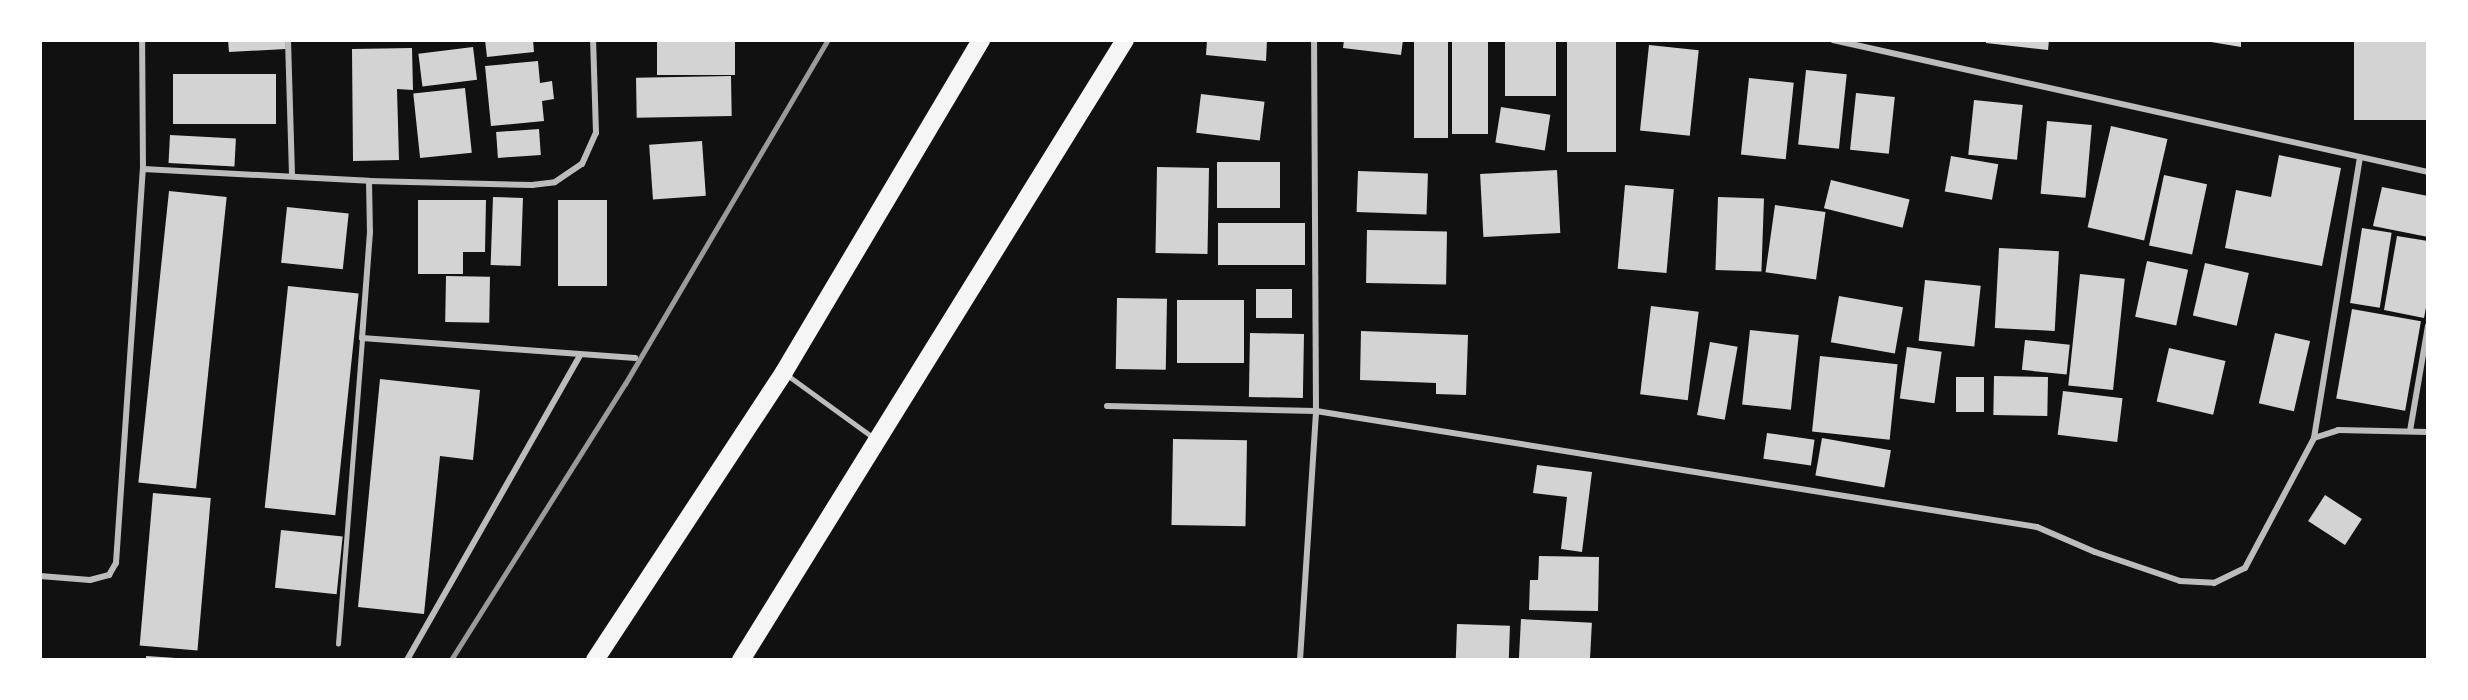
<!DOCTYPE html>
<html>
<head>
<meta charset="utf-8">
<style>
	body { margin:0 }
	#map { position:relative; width:2468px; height:700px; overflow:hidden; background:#111; font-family:Arial,sans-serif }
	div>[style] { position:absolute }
	.building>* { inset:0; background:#d3d3d3; transform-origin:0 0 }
	.service>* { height:4.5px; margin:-2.25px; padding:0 2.25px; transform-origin:2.25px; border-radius:2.25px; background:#bcbcbc }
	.minor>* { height:6px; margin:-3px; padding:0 3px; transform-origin:3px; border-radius:3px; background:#bcbcbc }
	.motorway>* { height:18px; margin:-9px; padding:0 9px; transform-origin:9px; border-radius:9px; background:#f5f5f5 }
	.rail>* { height:4.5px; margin:-2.25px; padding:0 2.25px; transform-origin:2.25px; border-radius:2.25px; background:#9a9a9a }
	span { translate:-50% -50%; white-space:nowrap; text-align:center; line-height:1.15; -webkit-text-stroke:4.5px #fff; paint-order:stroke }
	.frame { position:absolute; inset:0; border:42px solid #fff; pointer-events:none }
</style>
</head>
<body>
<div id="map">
	<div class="building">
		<i style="clip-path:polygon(228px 40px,285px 40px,286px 49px,229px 52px)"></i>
		<i style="clip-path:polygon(485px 40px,533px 40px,534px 52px,487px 57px)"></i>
		<i style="left:657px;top:40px;width:78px;height:35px"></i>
		<i style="clip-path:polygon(1207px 40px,1267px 40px,1266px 61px,1206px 55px)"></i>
		<i style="clip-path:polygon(1344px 40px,1403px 40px,1401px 55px,1343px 48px)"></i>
		<i style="left:1414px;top:40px;width:34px;height:98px"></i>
		<i style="left:1452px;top:40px;width:36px;height:94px"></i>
		<i style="left:1505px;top:40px;width:51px;height:56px"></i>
		<i style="left:1567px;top:40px;width:49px;height:112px"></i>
		<i style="clip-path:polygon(1986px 40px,2049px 40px,2048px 50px,1986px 43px)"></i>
		<i style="clip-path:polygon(2199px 40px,2241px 40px,2241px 47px)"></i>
		<i style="left:2354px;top:40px;width:74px;height:80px"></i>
		<i style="left:1649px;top:45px;width:50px;height:86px;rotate:6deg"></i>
		<i style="left:473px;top:47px;width:33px;height:55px;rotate:83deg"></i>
		<i style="clip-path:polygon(412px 48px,413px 90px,397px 89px,399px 160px,353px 161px,352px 49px)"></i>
		<i style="clip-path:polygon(538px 61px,540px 83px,552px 81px,554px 99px,542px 101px,544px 121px,491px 126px,485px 66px)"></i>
		<i style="left:1806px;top:70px;width:41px;height:75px;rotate:6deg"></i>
		<i style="left:173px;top:74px;width:103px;height:50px"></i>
		<i style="left:731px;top:76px;width:40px;height:95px;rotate:89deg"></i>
		<i style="left:1749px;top:78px;width:45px;height:77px;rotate:6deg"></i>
		<i style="left:465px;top:88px;width:65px;height:52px;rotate:84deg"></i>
		<i style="left:1856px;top:93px;width:39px;height:57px;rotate:6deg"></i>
		<i style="left:1201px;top:94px;width:64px;height:39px;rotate:7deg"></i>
		<i style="left:1974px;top:100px;width:49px;height:55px;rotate:6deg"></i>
		<i style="left:1501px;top:107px;width:50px;height:36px;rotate:9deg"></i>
		<i style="left:2047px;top:121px;width:45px;height:73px;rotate:5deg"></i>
		<i style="left:2111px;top:126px;width:58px;height:104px;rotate:13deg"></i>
		<i style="left:539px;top:129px;width:26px;height:43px;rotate:86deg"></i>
		<i style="left:170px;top:135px;width:66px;height:28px;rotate:3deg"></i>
		<i style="left:702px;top:141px;width:55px;height:53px;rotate:86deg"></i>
		<i style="clip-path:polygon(2279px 155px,2341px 168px,2322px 266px,2225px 248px,2236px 190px,2271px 197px)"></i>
		<i style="left:1951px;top:156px;width:48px;height:36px;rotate:10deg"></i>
		<i style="left:1217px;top:162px;width:63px;height:46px"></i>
		<i style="left:1157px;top:167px;width:52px;height:86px;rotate:1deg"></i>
		<i style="left:1557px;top:170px;width:63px;height:77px;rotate:87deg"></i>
		<i style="left:1358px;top:171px;width:70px;height:41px;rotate:2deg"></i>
		<i style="left:2164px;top:175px;width:44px;height:72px;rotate:12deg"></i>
		<i style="left:1831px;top:180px;width:81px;height:29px;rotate:14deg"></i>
		<i style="left:1625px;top:185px;width:49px;height:84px;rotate:5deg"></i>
		<i style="clip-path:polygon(2382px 187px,2428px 196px,2428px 237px,2373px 226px)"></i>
		<i style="left:169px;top:191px;width:58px;height:293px;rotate:6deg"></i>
		<i style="left:493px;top:197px;width:30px;height:68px;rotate:2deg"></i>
		<i style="left:1718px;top:197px;width:46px;height:73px;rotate:2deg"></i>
		<i style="clip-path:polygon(418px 200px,486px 200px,485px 252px,463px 252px,463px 274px,418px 274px)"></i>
		<i style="left:558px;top:200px;width:49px;height:86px"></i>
		<i style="left:1775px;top:205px;width:51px;height:68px;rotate:8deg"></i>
		<i style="left:287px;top:207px;width:62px;height:56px;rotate:6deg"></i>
		<i style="left:1218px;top:223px;width:87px;height:42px"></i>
		<i style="left:2362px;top:228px;width:30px;height:76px;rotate:9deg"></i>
		<i style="left:1367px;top:230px;width:80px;height:53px;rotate:1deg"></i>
		<i style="clip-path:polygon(2397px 236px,2428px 241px,2428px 297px,2424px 318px,2384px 310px)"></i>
		<i style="left:1999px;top:248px;width:60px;height:80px;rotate:3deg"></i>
		<i style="left:2147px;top:261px;width:42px;height:57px;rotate:12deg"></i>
		<i style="left:2205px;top:263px;width:45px;height:54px;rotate:13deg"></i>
		<i style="left:2080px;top:274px;width:45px;height:112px;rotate:6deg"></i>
		<i style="left:446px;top:276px;width:44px;height:46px;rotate:1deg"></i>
		<i style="left:1925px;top:280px;width:56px;height:61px;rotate:6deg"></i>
		<i style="left:288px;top:286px;width:71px;height:223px;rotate:6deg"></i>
		<i style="left:1256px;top:289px;width:36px;height:29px"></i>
		<i style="left:1839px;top:296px;width:65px;height:47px;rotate:10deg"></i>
		<i style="left:1117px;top:298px;width:50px;height:71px;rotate:1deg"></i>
		<i style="left:1177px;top:300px;width:67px;height:63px"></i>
		<i style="left:1651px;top:306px;width:48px;height:89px;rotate:7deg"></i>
		<i style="left:2352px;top:309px;width:70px;height:91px;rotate:10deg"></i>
		<i style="left:1750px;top:330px;width:49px;height:75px;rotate:6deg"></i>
		<i style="clip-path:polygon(1361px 331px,1468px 335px,1466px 395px,1436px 394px,1436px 383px,1360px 380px)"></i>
		<i style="left:1250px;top:333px;width:54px;height:64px;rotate:1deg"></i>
		<i style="left:2275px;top:333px;width:36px;height:72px;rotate:13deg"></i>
		<i style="left:2025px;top:340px;width:45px;height:30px;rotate:6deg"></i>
		<i style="left:1710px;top:342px;width:28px;height:74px;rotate:10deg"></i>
		<i style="left:1907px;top:347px;width:35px;height:52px;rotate:8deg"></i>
		<i style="left:2169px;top:348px;width:58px;height:55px;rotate:13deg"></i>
		<i style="left:1820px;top:356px;width:78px;height:76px;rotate:6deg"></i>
		<i style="left:1994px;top:376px;width:54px;height:39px;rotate:1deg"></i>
		<i style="left:1956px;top:377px;width:28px;height:35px"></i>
		<i style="clip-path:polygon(380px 379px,480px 390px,473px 460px,440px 456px,424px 614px,358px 607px)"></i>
		<i style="left:2063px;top:391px;width:60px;height:44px;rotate:7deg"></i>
		<i style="left:1767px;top:433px;width:48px;height:26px;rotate:8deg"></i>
		<i style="left:1822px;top:438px;width:70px;height:38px;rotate:10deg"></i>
		<i style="left:1173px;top:439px;width:74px;height:86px;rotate:1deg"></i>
		<i style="clip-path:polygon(1537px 465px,1592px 472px,1582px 552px,1561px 549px,1567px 497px,1533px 493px)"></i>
		<i style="left:153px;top:493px;width:58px;height:153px;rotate:5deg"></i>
		<i style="left:2325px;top:495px;width:44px;height:31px;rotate:33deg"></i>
		<i style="left:281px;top:530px;width:62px;height:58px;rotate:6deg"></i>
		<i style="clip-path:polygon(1539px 556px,1599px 557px,1598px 611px,1529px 610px,1530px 580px,1538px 580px)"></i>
		<i style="left:1521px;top:619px;width:71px;height:41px;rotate:3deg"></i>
		<i style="left:1457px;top:624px;width:53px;height:36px;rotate:2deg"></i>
		<i style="clip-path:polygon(146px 656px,176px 658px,176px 660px,146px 660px)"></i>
	</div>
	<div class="service">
		<i style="left:786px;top:374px;width:109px;rotate:36deg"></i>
		<i style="left:338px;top:644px;width:307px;rotate:-85.5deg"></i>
	</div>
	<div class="minor">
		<i style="left:288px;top:40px;width:136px;rotate:88.3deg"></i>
		<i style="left:1833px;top:40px;width:609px;rotate:12.51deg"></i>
		<i style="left:143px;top:169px;width:226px;rotate:3deg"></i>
		<i style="left:369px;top:181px;width:51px;rotate:88.9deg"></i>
		<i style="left:370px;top:232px;width:106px;rotate:94.3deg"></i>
		<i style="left:362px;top:338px;width:274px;rotate:4.2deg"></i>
		<i style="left:369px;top:181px;width:163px;rotate:1.4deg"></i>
		<i style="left:532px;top:185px;width:23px;rotate:-7deg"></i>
		<i style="left:555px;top:182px;width:32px;rotate:-34deg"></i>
		<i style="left:582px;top:164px;width:34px;rotate:-66deg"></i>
		<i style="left:596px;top:133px;width:93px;rotate:-91.8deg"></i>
		<i style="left:1107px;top:406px;width:209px;rotate:1.4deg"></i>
		<i style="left:1316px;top:411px;width:730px;rotate:9.14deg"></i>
		<i style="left:2037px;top:527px;width:63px;rotate:23.3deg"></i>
		<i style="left:2095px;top:552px;width:90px;rotate:18.8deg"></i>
		<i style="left:2180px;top:581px;width:34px;rotate:3deg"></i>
		<i style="left:2214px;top:583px;width:34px;rotate:-26deg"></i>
		<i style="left:2245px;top:568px;width:147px;rotate:-62deg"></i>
		<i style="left:2314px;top:438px;width:25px;rotate:-18deg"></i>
		<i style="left:2338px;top:430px;width:90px;rotate:1.3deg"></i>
		<i style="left:2410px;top:431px;width:107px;rotate:-80.3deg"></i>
		<i style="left:2314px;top:438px;width:284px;rotate:-80.7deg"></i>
		<i style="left:40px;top:576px;width:50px;rotate:4.6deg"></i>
		<i style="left:90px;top:580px;width:20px;rotate:-15deg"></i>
		<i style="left:109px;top:575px;width:14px;rotate:-60deg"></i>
		<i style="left:116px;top:563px;width:395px;rotate:-86.1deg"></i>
		<i style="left:143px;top:169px;width:129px;rotate:-90.4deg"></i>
		<i style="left:407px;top:660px;width:351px;rotate:-60.4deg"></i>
		<i style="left:1300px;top:660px;width:250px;rotate:-86.3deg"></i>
		<i style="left:1316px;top:411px;width:371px;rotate:-90.3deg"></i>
	</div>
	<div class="motorway">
		<i style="left:595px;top:660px;width:344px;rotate:-56.7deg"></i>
		<i style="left:784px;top:372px;width:386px;rotate:-59.3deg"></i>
		<i style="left:741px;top:660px;width:729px;rotate:-58.23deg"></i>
	</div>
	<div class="rail">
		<i style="left:451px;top:660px;width:326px;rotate:-57.8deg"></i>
		<i style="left:625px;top:384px;width:399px;rotate:-59.5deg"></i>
	</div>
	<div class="frame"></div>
</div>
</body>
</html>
